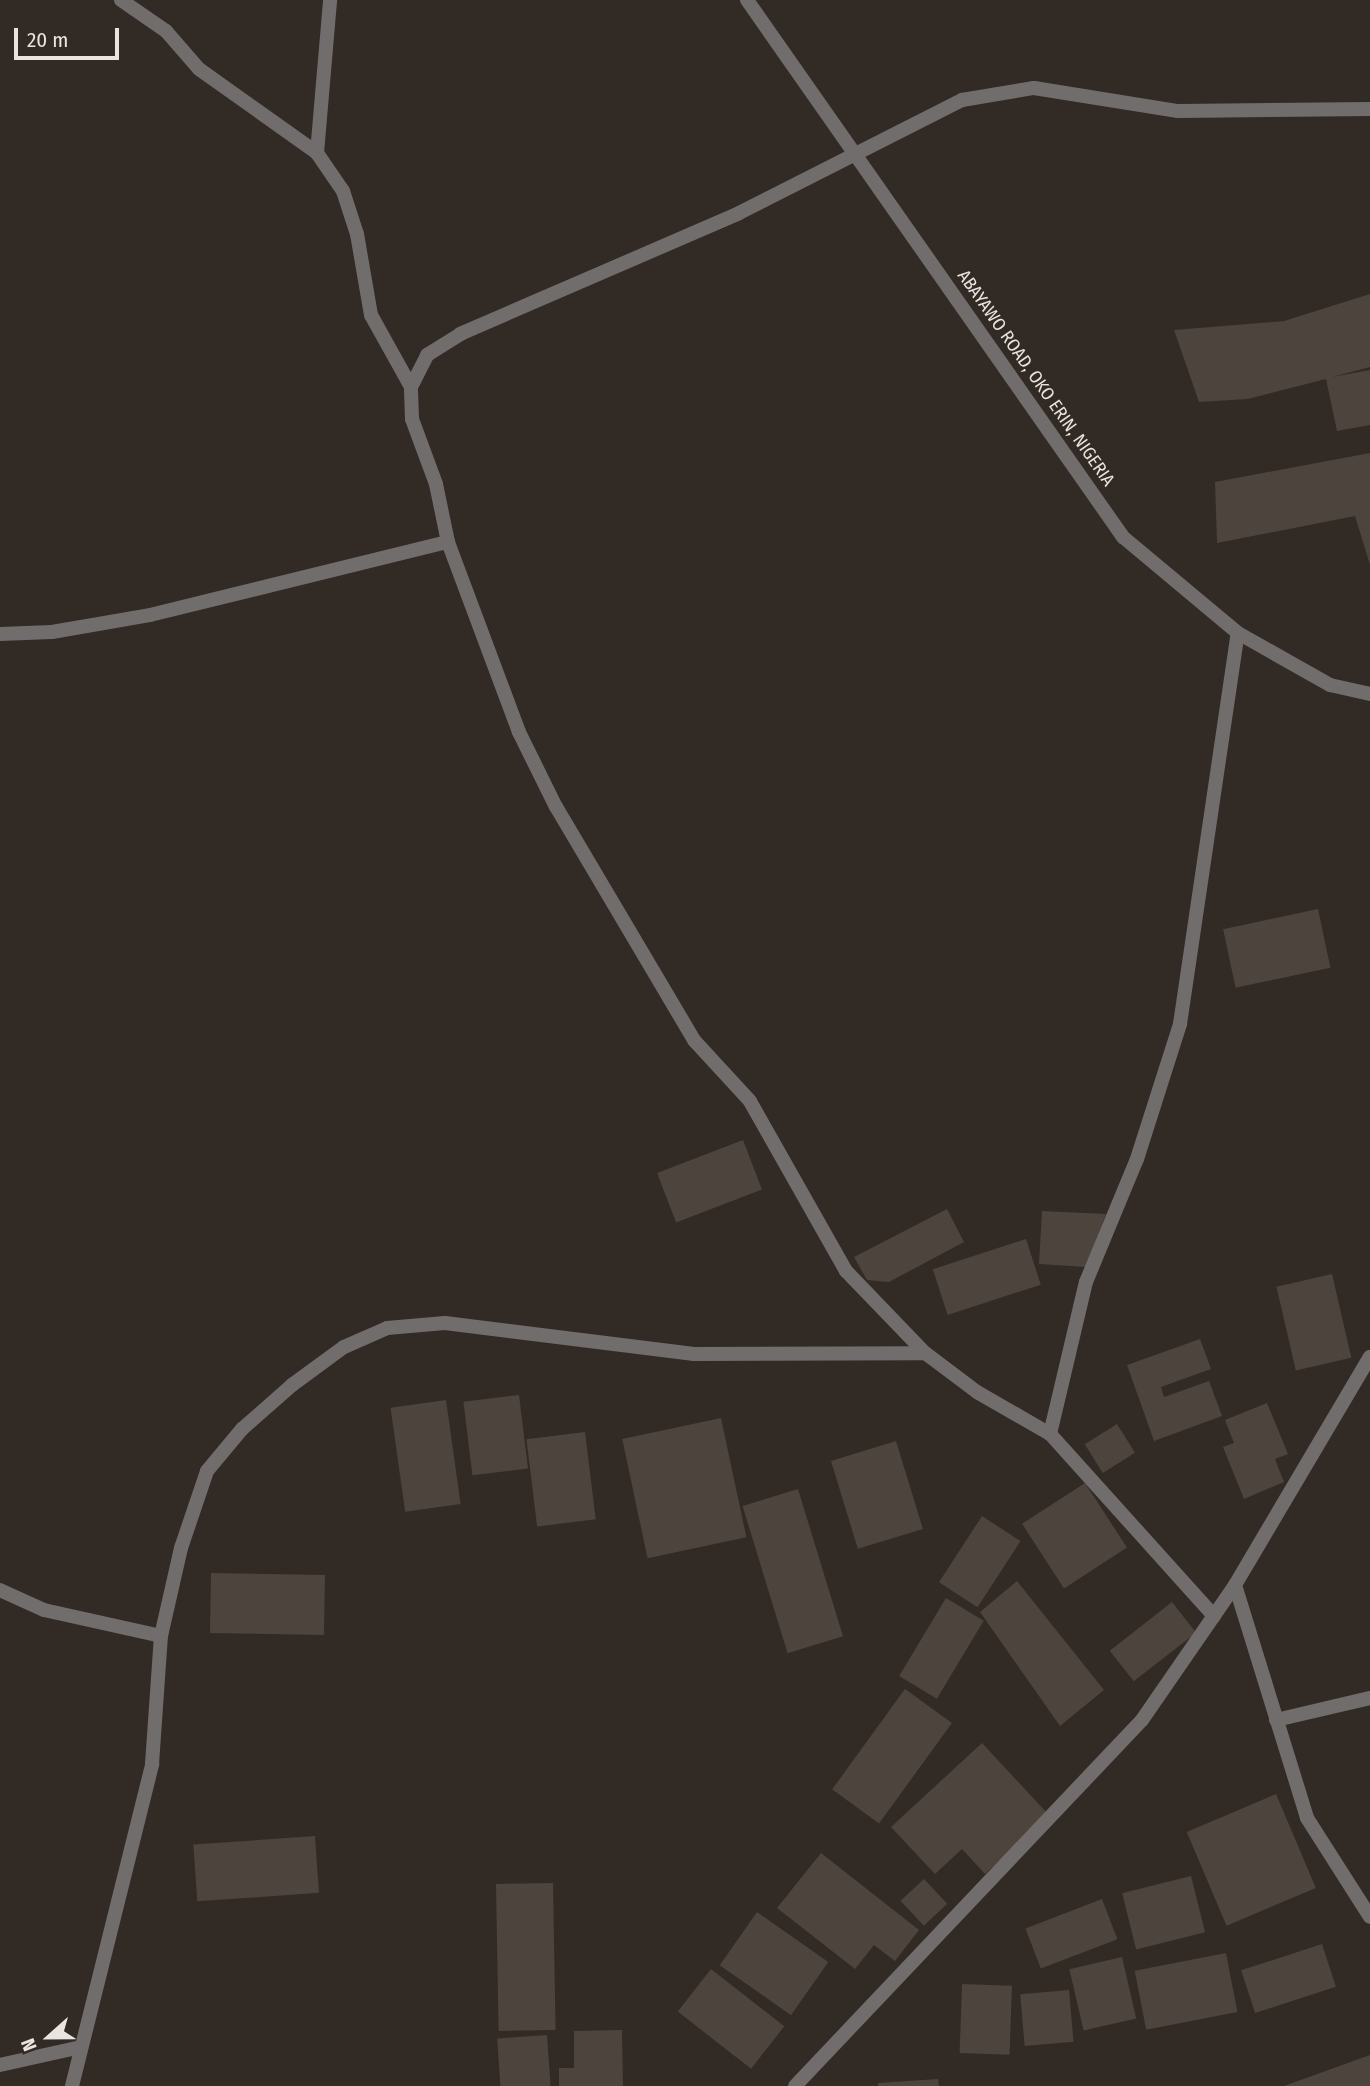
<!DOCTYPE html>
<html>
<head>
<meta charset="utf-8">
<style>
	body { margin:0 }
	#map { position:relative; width:1370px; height:2086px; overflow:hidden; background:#322a24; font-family:"Fira Sans Condensed",sans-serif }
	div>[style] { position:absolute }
	.building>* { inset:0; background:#4c443d; transform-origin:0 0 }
	.minor>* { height:14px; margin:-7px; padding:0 7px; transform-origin:7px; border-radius:7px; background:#726d6d }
	.tertiary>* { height:14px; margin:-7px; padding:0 7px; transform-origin:7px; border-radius:7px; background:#726d6d }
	span { translate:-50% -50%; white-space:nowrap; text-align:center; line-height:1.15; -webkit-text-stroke:5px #322a24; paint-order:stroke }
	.street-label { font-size:18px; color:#eae4e0 }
	.north { position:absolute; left:14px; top:2002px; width:70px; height:70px; -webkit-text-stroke:5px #322a24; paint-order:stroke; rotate:249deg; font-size:19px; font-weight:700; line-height:28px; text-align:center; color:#eae4e0 }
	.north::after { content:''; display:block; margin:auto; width:24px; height:32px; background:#eae4e0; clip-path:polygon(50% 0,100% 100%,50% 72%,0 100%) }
	.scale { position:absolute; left:14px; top:28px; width:105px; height:32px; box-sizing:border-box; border:4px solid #eae4e0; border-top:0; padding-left:9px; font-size:21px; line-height:24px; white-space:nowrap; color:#eae4e0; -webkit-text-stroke:5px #322a24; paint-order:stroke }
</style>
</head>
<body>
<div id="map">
	<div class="building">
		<i style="clip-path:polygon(1370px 294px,1370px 367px,1332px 377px,1370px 370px,1370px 425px,1337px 431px,1326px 379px,1248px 399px,1199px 402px,1174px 330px,1284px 321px)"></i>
		<i style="clip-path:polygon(1370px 453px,1370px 565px,1355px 516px,1217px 543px,1215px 482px)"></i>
		<i style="left:1318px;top:909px;width:60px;height:97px;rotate:78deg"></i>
		<i style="left:743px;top:1140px;width:53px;height:92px;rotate:69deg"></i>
		<i style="clip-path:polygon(947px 1209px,964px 1242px,889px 1282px,867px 1280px,854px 1257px)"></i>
		<i style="clip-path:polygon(1042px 1211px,1106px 1214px,1086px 1267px,1039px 1264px)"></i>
		<i style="left:1026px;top:1239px;width:48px;height:98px;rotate:72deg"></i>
		<i style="left:1332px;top:1274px;width:86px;height:57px;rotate:77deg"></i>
		<i style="clip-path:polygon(1200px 1339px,1211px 1369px,1161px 1387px,1164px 1397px,1209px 1381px,1222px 1416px,1154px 1441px,1127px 1365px)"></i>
		<i style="left:519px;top:1395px;width:74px;height:56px;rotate:83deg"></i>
		<i style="left:446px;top:1400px;width:105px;height:56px;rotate:82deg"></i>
		<i style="clip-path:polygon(1267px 1403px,1288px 1454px,1275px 1459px,1284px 1482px,1244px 1499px,1223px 1447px,1234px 1443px,1225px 1420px)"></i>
		<i style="left:721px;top:1418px;width:122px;height:101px;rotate:78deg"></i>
		<i style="left:1117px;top:1424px;width:34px;height:38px;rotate:58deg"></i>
		<i style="left:585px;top:1432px;width:88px;height:59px;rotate:83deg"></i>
		<i style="left:896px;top:1441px;width:92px;height:68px;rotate:73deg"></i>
		<i style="left:1085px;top:1483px;width:77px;height:75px;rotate:57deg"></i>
		<i style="left:798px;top:1489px;width:154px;height:58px;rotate:73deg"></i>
		<i style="left:982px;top:1516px;width:46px;height:79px;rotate:33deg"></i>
		<i style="left:211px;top:1573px;width:114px;height:60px;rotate:1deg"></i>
		<i style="clip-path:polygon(1017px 1581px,1104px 1690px,1060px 1726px,980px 1612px)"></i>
		<i style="left:946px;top:1598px;width:44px;height:91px;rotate:31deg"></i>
		<i style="left:1172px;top:1602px;width:39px;height:79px;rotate:52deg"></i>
		<i style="left:905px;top:1689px;width:58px;height:124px;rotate:36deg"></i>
		<i style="clip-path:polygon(982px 1743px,1048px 1814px,985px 1874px,962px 1849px,935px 1874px,891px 1827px)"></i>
		<i style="left:1276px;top:1794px;width:102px;height:97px;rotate:67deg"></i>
		<i style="left:315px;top:1836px;width:57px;height:122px;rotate:86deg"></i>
		<i style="clip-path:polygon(821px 1853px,919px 1930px,895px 1961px,874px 1945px,855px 1969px,777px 1908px)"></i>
		<i style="left:1191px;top:1876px;width:58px;height:71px;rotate:76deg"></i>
		<i style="left:924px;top:1879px;width:34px;height:32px;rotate:47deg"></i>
		<i style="left:553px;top:1883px;width:147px;height:57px;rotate:89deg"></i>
		<i style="left:1102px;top:1899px;width:43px;height:82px;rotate:69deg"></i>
		<i style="left:757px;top:1912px;width:87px;height:65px;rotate:35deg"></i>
		<i style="left:1322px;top:1944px;width:45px;height:85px;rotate:72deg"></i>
		<i style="left:1226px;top:1953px;width:60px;height:93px;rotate:79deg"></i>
		<i style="left:1122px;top:1957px;width:63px;height:54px;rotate:77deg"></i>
		<i style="left:711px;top:1969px;width:93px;height:54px;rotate:38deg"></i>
		<i style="left:962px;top:1984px;width:50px;height:69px;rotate:2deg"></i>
		<i style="left:1069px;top:1990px;width:52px;height:49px;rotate:85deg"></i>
		<i style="clip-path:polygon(622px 2030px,623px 2086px,559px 2086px,559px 2068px,574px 2068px,574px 2031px)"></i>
		<i style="left:547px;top:2035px;width:51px;height:50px;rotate:86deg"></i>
		<i style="clip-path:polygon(1370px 2055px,1370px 2086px,1284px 2086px)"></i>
		<i style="clip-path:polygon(938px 2079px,939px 2086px,878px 2086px,878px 2083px)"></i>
	</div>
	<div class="minor">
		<i style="left:121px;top:0;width:55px;rotate:34.6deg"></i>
		<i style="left:166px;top:31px;width:50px;rotate:49deg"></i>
		<i style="left:199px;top:69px;width:145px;rotate:35.4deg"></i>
		<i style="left:317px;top:153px;width:46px;rotate:55.6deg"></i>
		<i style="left:343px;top:191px;width:45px;rotate:72deg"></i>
		<i style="left:357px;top:234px;width:82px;rotate:80.2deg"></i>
		<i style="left:371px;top:315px;width:82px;rotate:60.9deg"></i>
		<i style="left:317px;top:153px;width:154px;rotate:-85.1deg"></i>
		<i style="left:0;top:634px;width:52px;rotate:-2.2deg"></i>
		<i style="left:52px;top:632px;width:99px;rotate:-9.8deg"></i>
		<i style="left:150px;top:615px;width:307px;rotate:-13.8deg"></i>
		<i style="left:1050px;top:1434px;width:156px;rotate:-76.7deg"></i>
		<i style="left:1086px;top:1282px;width:133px;rotate:-67.5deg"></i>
		<i style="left:1137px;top:1159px;width:142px;rotate:-72.3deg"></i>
		<i style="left:1180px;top:1024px;width:395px;rotate:-81.6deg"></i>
		<i style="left:1235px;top:1585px;width:244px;rotate:72.8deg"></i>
		<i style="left:1307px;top:1818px;width:117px;rotate:57.5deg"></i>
		<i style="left:0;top:1590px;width:48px;rotate:24.4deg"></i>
		<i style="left:44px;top:1610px;width:120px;rotate:12.5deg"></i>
		<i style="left:1214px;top:1616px;width:245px;rotate:-132deg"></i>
		<i style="left:1050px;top:1434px;width:84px;rotate:-150.1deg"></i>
		<i style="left:977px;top:1392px;width:65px;rotate:-143.1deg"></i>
		<i style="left:925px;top:1353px;width:114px;rotate:-133.9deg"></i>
		<i style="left:846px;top:1271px;width:195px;rotate:-119.5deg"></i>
		<i style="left:750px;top:1101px;width:83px;rotate:-132.6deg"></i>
		<i style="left:694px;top:1040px;width:271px;rotate:-120.6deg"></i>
		<i style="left:556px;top:807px;width:84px;rotate:-116.3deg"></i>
		<i style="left:519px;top:732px;width:203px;rotate:-110.5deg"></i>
		<i style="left:448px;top:542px;width:59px;rotate:-101.7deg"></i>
		<i style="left:436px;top:484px;width:69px;rotate:-110.3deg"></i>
		<i style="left:412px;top:419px;width:32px;rotate:-92deg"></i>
		<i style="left:411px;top:387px;width:36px;rotate:-63deg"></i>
		<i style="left:427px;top:355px;width:39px;rotate:-32deg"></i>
		<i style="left:460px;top:334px;width:304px;rotate:-23.4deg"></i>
		<i style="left:739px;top:213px;width:250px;rotate:-26.9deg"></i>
		<i style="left:962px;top:100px;width:73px;rotate:-9.5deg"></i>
		<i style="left:1034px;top:88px;width:146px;rotate:9.1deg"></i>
		<i style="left:1178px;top:111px;width:192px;rotate:-0.6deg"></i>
		<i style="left:1276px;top:1720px;width:97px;rotate:-13.2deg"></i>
		<i style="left:0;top:2065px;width:83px;rotate:-12.5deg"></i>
		<i style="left:72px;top:2086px;width:332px;rotate:-76deg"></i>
		<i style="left:152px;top:1764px;width:128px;rotate:-86deg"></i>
		<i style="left:161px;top:1636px;width:90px;rotate:-77.2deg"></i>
		<i style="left:181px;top:1548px;width:81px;rotate:-71.3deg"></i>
		<i style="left:207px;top:1471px;width:55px;rotate:-50.2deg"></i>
		<i style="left:242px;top:1429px;width:67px;rotate:-41.3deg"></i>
		<i style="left:292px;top:1385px;width:64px;rotate:-36.2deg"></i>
		<i style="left:344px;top:1347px;width:47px;rotate:-23.8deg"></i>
		<i style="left:387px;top:1328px;width:58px;rotate:-4.9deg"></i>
		<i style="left:445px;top:1323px;width:251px;rotate:7.1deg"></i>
		<i style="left:694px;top:1354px;width:231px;rotate:-0.2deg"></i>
		<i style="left:795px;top:2086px;width:504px;rotate:-46.53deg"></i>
		<i style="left:1142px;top:1720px;width:164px;rotate:-55.4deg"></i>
		<i style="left:1235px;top:1585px;width:265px;rotate:-59.4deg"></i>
	</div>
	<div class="tertiary">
		<i style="left:747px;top:0;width:656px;rotate:55deg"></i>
		<i style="left:1123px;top:537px;width:150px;rotate:39.9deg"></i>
		<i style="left:1238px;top:633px;width:106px;rotate:29.5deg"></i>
		<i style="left:1330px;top:685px;width:41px;rotate:12.7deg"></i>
	</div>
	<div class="street-label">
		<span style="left:1036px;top:378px;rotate:55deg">ABAYAWO ROAD, OKO ERIN, NIGERIA</span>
	</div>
	<div class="north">N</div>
	<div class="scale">20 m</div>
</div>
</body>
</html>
